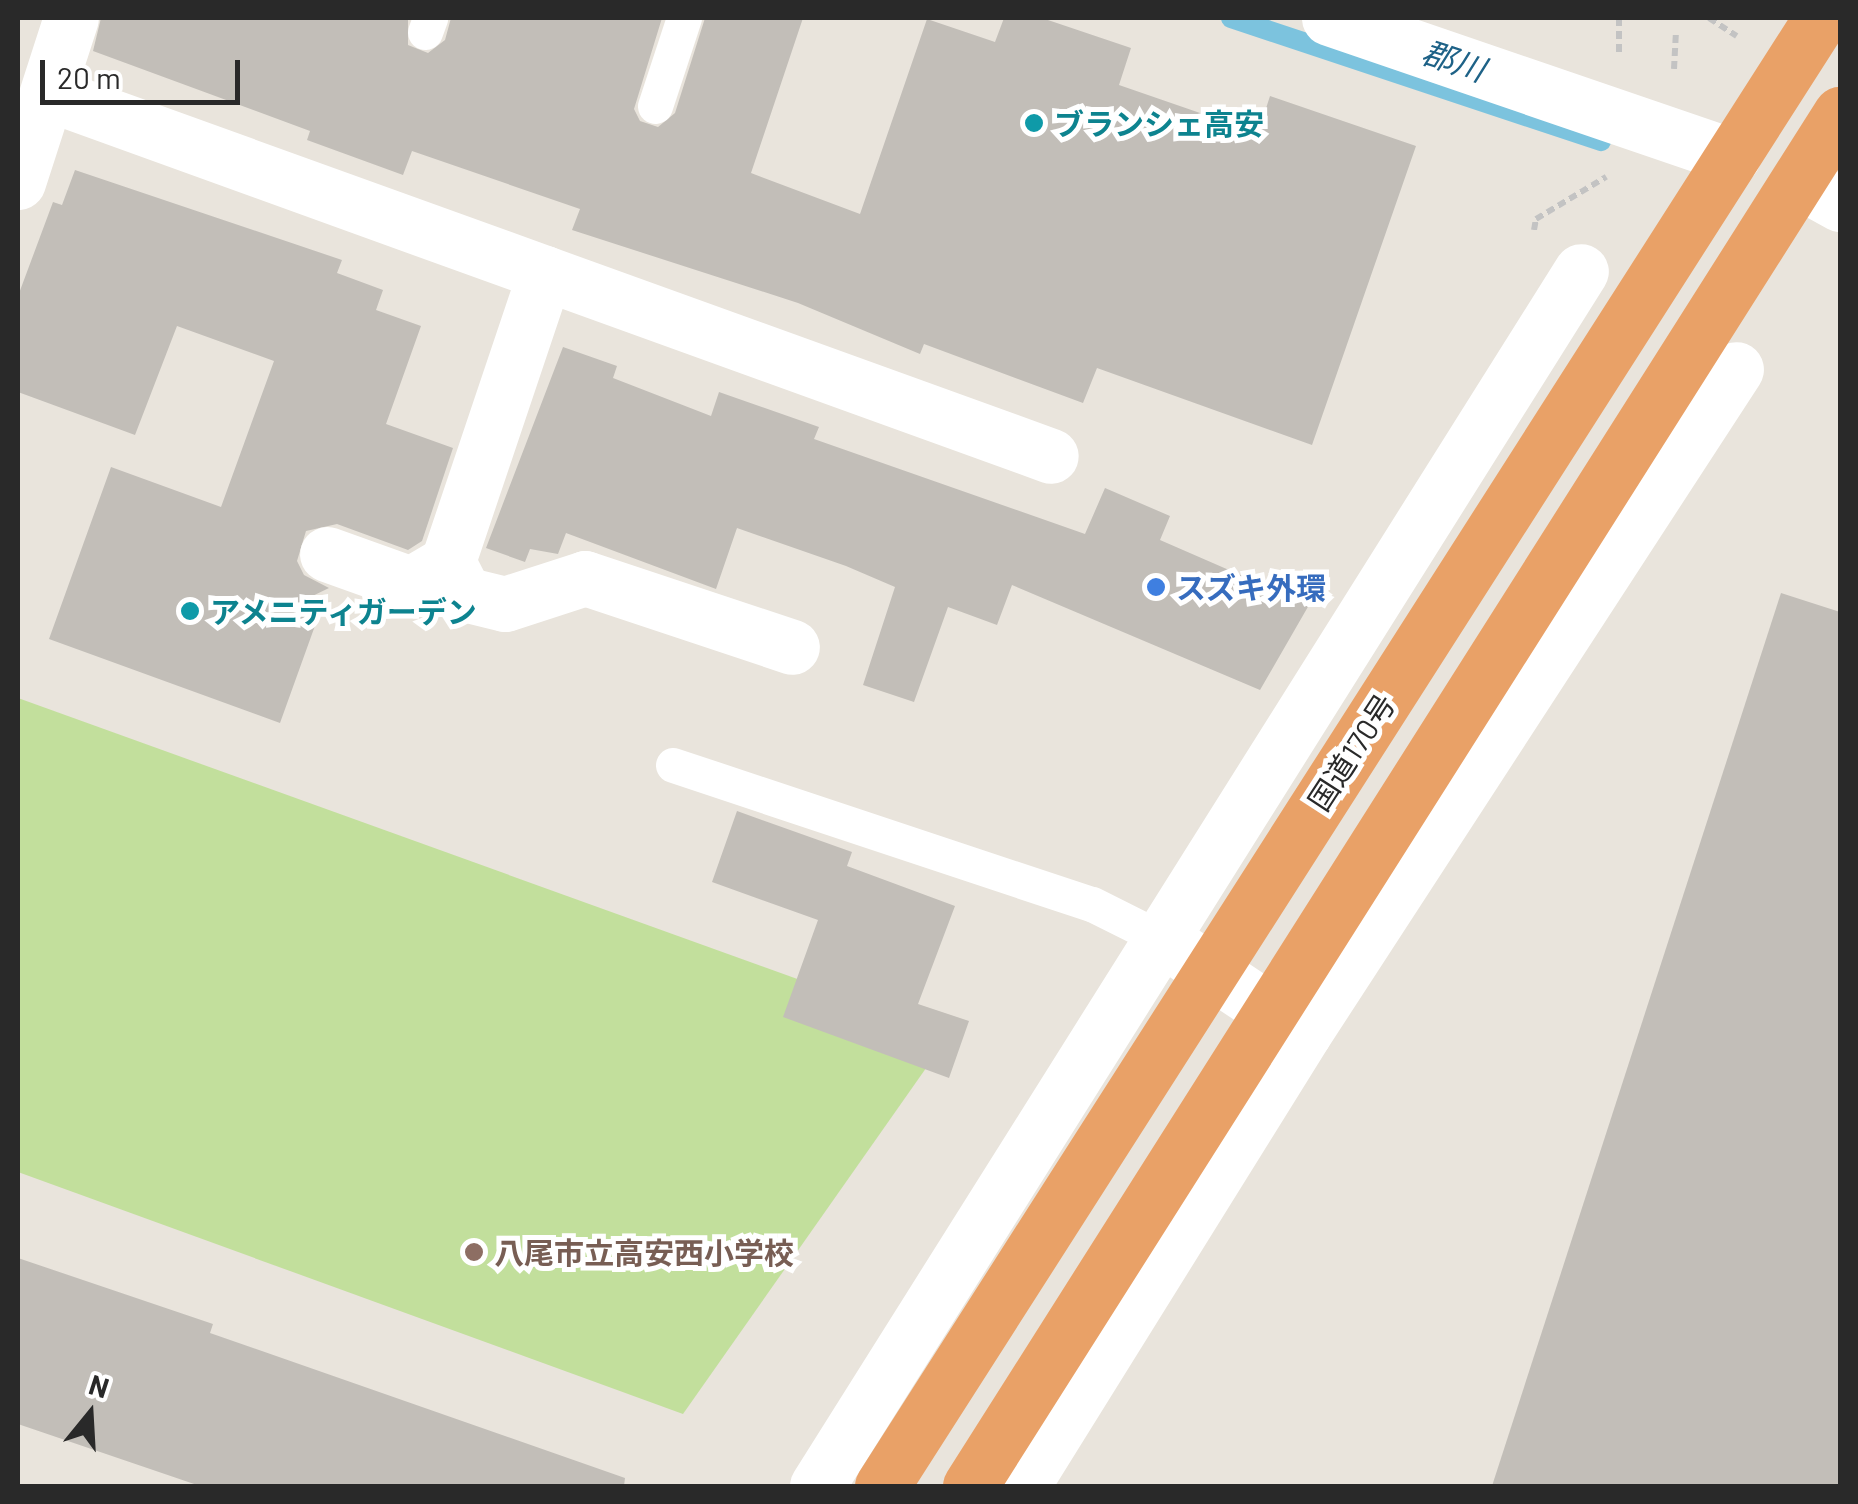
<!DOCTYPE html>
<html>
<head>
<meta charset="utf-8">
<style>
	body { margin:0 }
	#map { position:relative; width:1858px; height:1504px; overflow:hidden; background:#e9e4dc; font-family:Barlow,"Noto Sans JP",sans-serif }
	div>[style] { position:absolute }
	.pitch>* { inset:0; background:#c2df9c }
	.stream>* { height:20px; margin:-10px; padding:0 10px; transform-origin:10px; border-radius:10px; background:#7cc3de }
	.building>* { inset:0; background:#c2beb8 }
	.path>* { height:6px; margin-top:-3px; transform-origin:0; background:repeating-linear-gradient(90deg,#c3c3c3 0 8px,transparent 0 13px) }
	.lane>* { height:35px; margin:-17.5px; padding:0 17.5px; transform-origin:17.5px; border-radius:17.5px; background:#fff }
	.street>* { height:55px; margin:-27.5px; padding:0 27.5px; transform-origin:27.5px; border-radius:27.5px; background:#fff }
	.secondary>* { height:55px; margin:-27.5px; padding:0 27.5px; transform-origin:27.5px; border-radius:27.5px; background:#fff }
	.highway>* { height:55px; margin:-27.5px; padding:0 27.5px; transform-origin:27.5px; border-radius:27.5px; background:#e9a167 }
	.dots>* { width:28px; height:28px; translate:-50% -50%; box-sizing:border-box; border:5px solid #fff; border-radius:50% }
	span { translate:-50% -50%; white-space:nowrap; text-align:center; line-height:1.15; -webkit-text-stroke:10px #fff; paint-order:stroke }
	.culture-label { font-size:30px; color:#0d838f; font-weight:700 }
	.left { translate:0 -50%; text-align:left }
	.shop-label { font-size:30px; color:#366cbe; font-weight:700 }
	.street-label { font-size:30px; color:#292929 }
	.education-label { font-size:30px; color:#785e54; font-weight:700 }
	.water-label { font-size:32px; color:#1e6287; font-style:italic }
	.frame { position:absolute; inset:0; border:20px solid #292929; pointer-events:none }
	.north { position:absolute; left:40px; top:1364px; width:100px; height:100px; -webkit-text-stroke:8px #fff; paint-order:stroke; rotate:18deg; font-size:28px; font-weight:700; line-height:40px; text-align:center; color:#292929 }
	.north::after { content:''; display:block; margin:auto; width:35px; height:45px; background:#292929; clip-path:polygon(50% 0,100% 100%,50% 72%,0 100%) }
	.scale { position:absolute; left:40px; top:60px; width:200px; height:45px; box-sizing:border-box; border:5px solid #292929; border-top:0; padding-left:12px; font-size:30px; line-height:35px; white-space:nowrap; color:#292929; -webkit-text-stroke:8px #fff; paint-order:stroke }
</style>
</head>
<body>
<div id="map">
	<div class="pitch">
		<i style="clip-path:polygon(18px 698px,950px 1034px,683px 1414px,18px 1172px)"></i>
	</div>
	<div class="stream">
		<i style="left:1231px;top:18px;width:390px;rotate:18.4deg"></i>
	</div>
	<div class="building">
		<i style="clip-path:polygon(101px 18px,408px 18px,408px 45px,428px 53px,445px 40px,451px 18px,662px 18px,634px 109px,640px 121px,658px 127px,675px 113px,705px 18px,803px 18px,751px 173px,860px 214px,927px 19px,995px 42px,1004px 18px,1042px 18px,1131px 48px,1119px 85px,1258px 133px,1270px 96px,1416px 146px,1312px 445px,1097px 368px,1083px 403px,924px 344px,920px 354px,798px 303px,572px 230px,580px 209px,412px 151px,403px 175px,307px 140px,310px 131px,93px 51px)"></i>
		<i style="clip-path:polygon(75px 170px,342px 260px,337px 273px,383px 290px,376px 310px,421px 326px,386px 424px,453px 448px,422px 541px,408px 550px,337px 524px,306px 531px,297px 561px,304px 575px,329px 588px,300px 602px,321px 609px,280px 723px,49px 639px,111px 467px,221px 507px,274px 361px,177px 326px,135px 435px,18px 392px,18px 296px,53px 202px,62px 205px)"></i>
		<i style="clip-path:polygon(563px 347px,617px 366px,613px 378px,711px 416px,719px 392px,819px 427px,814px 439px,1085px 534px,1105px 488px,1170px 516px,1160px 540px,1309px 605px,1260px 690px,1012px 585px,997px 625px,948px 607px,914px 702px,863px 685px,895px 587px,846px 566px,737px 528px,716px 589px,566px 533px,558px 554px,530px 549px,525px 562px,486px 548px)"></i>
		<i style="clip-path:polygon(1781px 593px,1840px 612px,1840px 1486px,1492px 1486px)"></i>
		<i style="clip-path:polygon(737px 811px,852px 852px,847px 866px,955px 906px,918px 1004px,969px 1021px,949px 1078px,783px 1017px,818px 920px,712px 882px)"></i>
		<i style="clip-path:polygon(18px 1258px,213px 1324px,210px 1333px,625px 1478px,624px 1486px,200px 1486px,18px 1424px)"></i>
	</div>
	<div class="path">
		<i style="left:1619px;top:18px;width:36px;rotate:90deg"></i>
		<i style="left:1709px;top:18px;width:33px;rotate:33deg"></i>
		<i style="left:1674px;top:69px;width:39px;rotate:-87deg"></i>
		<i style="left:1534px;top:230px;width:11px;rotate:-80deg"></i>
		<i style="left:1536px;top:219px;width:82px;rotate:-31deg"></i>
	</div>
	<div class="lane">
		<i style="left:425px;top:32px;width:15px;rotate:-70deg"></i>
		<i style="left:655px;top:106px;width:93px;rotate:-71.8deg"></i>
		<i style="left:673px;top:765px;width:441px;rotate:18.4deg"></i>
		<i style="left:1092px;top:904px;width:78px;rotate:26.6deg"></i>
	</div>
	<div class="street">
		<i style="left:1329px;top:18px;width:427px;rotate:18.9deg"></i>
		<i style="left:49px;top:94px;width:1065px;rotate:19.86deg"></i>
		<i style="left:18px;top:182px;width:172px;rotate:-72.1deg"></i>
		<i style="left:545px;top:273px;width:305px;rotate:108.6deg"></i>
		<i style="left:448px;top:562px;width:36px;rotate:63deg"></i>
		<i style="left:464px;top:594px;width:42px;rotate:13.7deg"></i>
		<i style="left:505px;top:604px;width:84px;rotate:-18deg"></i>
		<i style="left:585px;top:578px;width:218px;rotate:18.4deg"></i>
		<i style="left:327px;top:554px;width:89px;rotate:19.7deg"></i>
		<i style="left:411px;top:584px;width:43px;rotate:-30.7deg"></i>
		<i style="left:1173px;top:946px;width:157px;rotate:33.6deg"></i>
		<i style="left:817px;top:1486px;width:1435px;rotate:-57.84deg"></i>
		<i style="left:1022px;top:1486px;width:534px;rotate:-58.1deg"></i>
		<i style="left:1304px;top:1033px;width:792px;rotate:-56.95deg"></i>
	</div>
	<div class="secondary">
		<i style="left:1798px;top:181px;width:48px;rotate:28.7deg"></i>
	</div>
	<div class="highway">
		<i style="left:882px;top:1486px;width:1743px;rotate:-57.4deg"></i>
		<i style="left:970px;top:1486px;width:1625px;rotate:-57.62deg"></i>
	</div>
	<div class="dots">
		<i style="left:1034px;top:123px;background:#0f9aa8"></i>
		<i style="left:1156px;top:587px;background:#3f7fe0"></i>
		<i style="left:190px;top:611px;background:#0f9aa8"></i>
		<i style="left:474px;top:1252px;background:#8d6e63"></i>
	</div>
	<div class="culture-label">
		<span class="left" style="left:1054px;top:123px">ブランシェ高安</span>
		<span class="left" style="left:210px;top:611px">アメニティガーデン</span>
	</div>
	<div class="shop-label">
		<span class="left" style="left:1176px;top:587px">スズキ外環</span>
	</div>
	<div class="street-label">
		<span style="left:1351px;top:752px;rotate:-57deg">国道170号</span>
	</div>
	<div class="education-label">
		<span class="left" style="left:494px;top:1252px">八尾市立高安西小学校</span>
	</div>
	<div class="water-label">
		<span style="left:1454px;top:60px;rotate:18deg">郡川</span>
	</div>
	<div class="frame"></div>
	<div class="north">N</div>
	<div class="scale">20 m</div>
</div>
</body>
</html>
